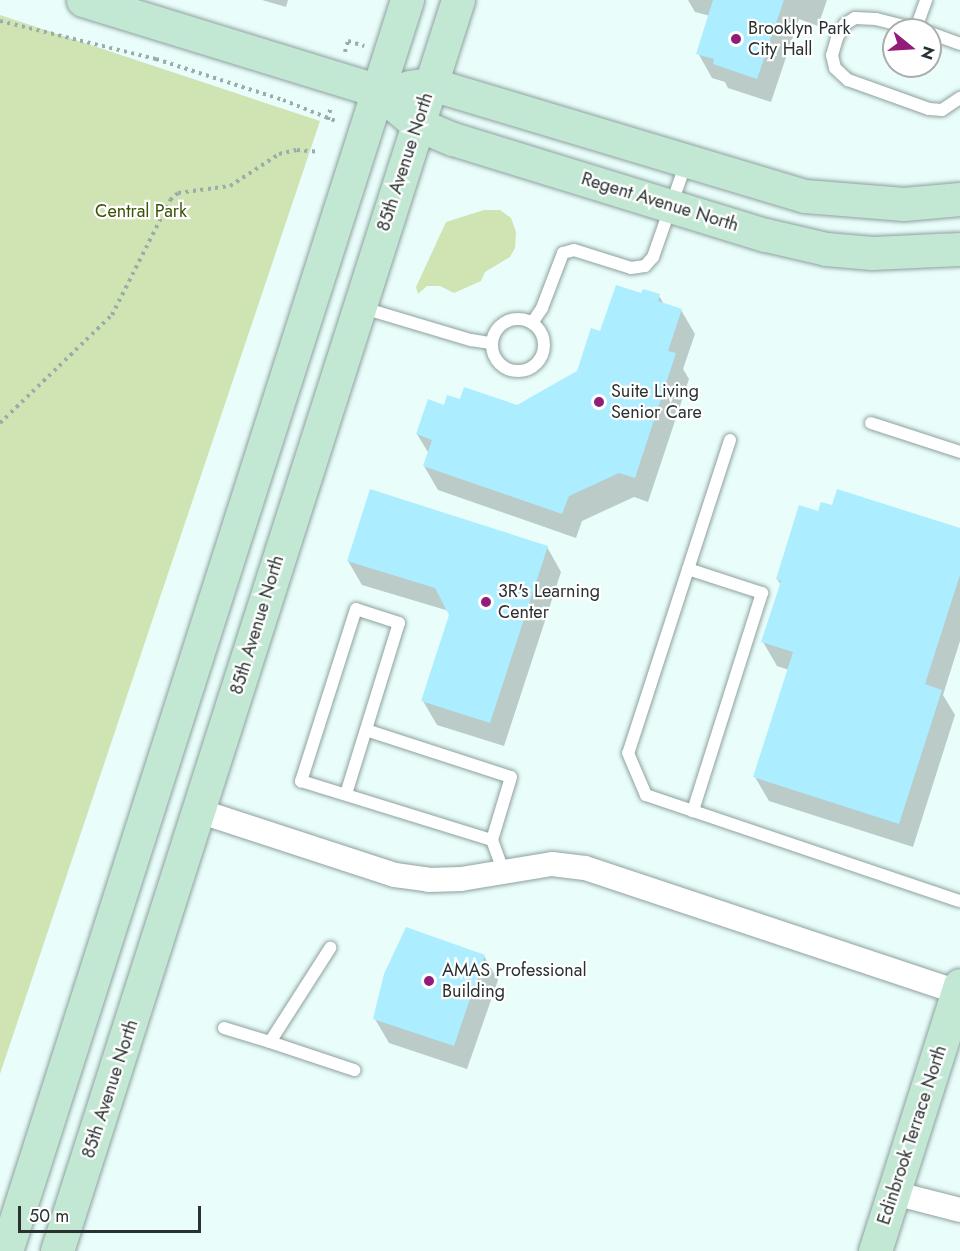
<!DOCTYPE html>
<html>
<head>
<meta charset="utf-8">
<style>
	body { margin:0 }
	#map { position:relative; width:960px; height:1251px; overflow:hidden; background:#e9fefb; font-family:Jost,sans-serif }
	div>[style] { position:absolute }
	.green>* { inset:0; background:#d0e3b3 }
	.shadow>* { inset:0; background:#0003 }
	.building>* { inset:0; background:#acedff }
	.path>* { height:4px; margin-top:-2px; transform-origin:0; background:repeating-linear-gradient(90deg,#9cacaa 0 3px,transparent 0 7.5px) }
	.roads { filter:drop-shadow(0 0 2px #8ea09e) drop-shadow(0 0 2px #8ea09e) }
	.lane>* { height:12px; margin:-6px; padding:0 6px; transform-origin:6px; border-radius:6px; background:#fff }
	.lane>.ring { margin:-6px; padding:0; box-sizing:content-box; background:none; border:12px solid #fff; border-radius:50% }
	.street>* { height:24px; margin:-12px; padding:0 12px; transform-origin:12px; border-radius:12px; background:#fff }
	.secondary>* { height:33px; margin:-16.5px; padding:0 16.5px; transform-origin:16.5px; border-radius:16.5px; background:#c2e8d4 }
	.dots>* { width:16px; height:16px; translate:-50% -50%; box-sizing:border-box; border:3px solid #fff; border-radius:50% }
	span { translate:-50% -50%; white-space:nowrap; text-align:center; line-height:1.15; -webkit-text-stroke:4.5px #fff; paint-order:stroke }
	.poi-label { font-size:18px; color:#2a3231 }
	.left { translate:0 -50%; text-align:left }
	.street-label { font-size:18px; color:#2a3231 }
	.park-label { font-size:18px; color:#3c5103 }
	.north { position:absolute; left:882px; top:18px; width:60px; height:60px; box-sizing:border-box; background:#fff; border:2px solid #aaadad; border-radius:50%; rotate:108deg; font-size:16px; font-weight:700; line-height:24px; text-align:center; color:#2a3231 }
	.north::after { content:''; display:block; margin:auto; width:21px; height:27px; background:#921c7a; clip-path:polygon(50% 0,100% 100%,50% 72%,0 100%) }
	.scale { position:absolute; left:18px; top:1206px; width:183px; height:27px; box-sizing:border-box; border:3px solid #2a3231; border-top:0; padding-left:8px; font-size:18px; line-height:21px; white-space:nowrap; color:#2a3231; -webkit-text-stroke:4px #fff; paint-order:stroke }
</style>
</head>
<body>
<div id="map">
	<div class="green">
		<i style="clip-path:polygon(0 15px,320px 121px,0 1074px)"></i>
		<i style="clip-path:polygon(484px 210px,500px 210px,511px 218px,516px 232px,515px 248px,510px 257px,485px 272px,481px 281px,454px 293px,440px 286px,427px 286px,418px 294px,416px 287px,446px 222px)"></i>
	</div>
	<div class="shadow">
		<i style="clip-path:polygon(262px 0,288px 0,286px 7px)"></i>
		<i style="clip-path:polygon(688px 0,827px 0,818px 26px,799px 19px,771px 102px,728px 88px,725px 82px,712px 78px,698px 53px,710px 16px,695px 12px)"></i>
		<i style="clip-path:polygon(642px 295px,659px 296px,664px 304px,681px 310px,695px 334px,683px 369px,689px 379px,648px 502px,634px 497px,582px 521px,576px 538px,438px 490px,424px 466px,429px 454px,417px 434px,445px 407px,461px 401px,517px 407px,578px 372px,601px 333px)"></i>
		<i style="clip-path:polygon(819px 513px,960px 529px,960px 641px,943px 695px,955px 715px,913px 847px,769px 801px,755px 777px,789px 670px,777px 666px,763px 642px,781px 585px,777px 579px)"></i>
		<i style="clip-path:polygon(547px 547px,561px 572px,504px 746px,437px 725px,423px 701px,451px 615px,449px 611px,362px 585px,348px 561px)"></i>
		<i style="clip-path:polygon(484px 956px,498px 980px,467px 1069px,389px 1043px,375px 1019px)"></i>
	</div>
	<div class="building">
		<i style="clip-path:polygon(713px 0,784px 0,757px 79px,713px 64px,714px 59px,696px 54px)"></i>
		<i style="clip-path:polygon(616px 285px,641px 293px,643px 289px,660px 294px,658px 301px,682px 309px,668px 351px,676px 353px,635px 478px,619px 473px,569px 496px,562px 514px,423px 466px,432px 440px,416px 434px,428px 399px,444px 405px,447px 395px,460px 399px,464px 387px,517px 405px,577px 371px,591px 328px,600px 331px)"></i>
		<i style="clip-path:polygon(370px 489px,548px 546px,490px 723px,421px 701px,449px 615px,435px 588px,347px 561px)"></i>
		<i style="clip-path:polygon(837px 489px,960px 528px,960px 575px,925px 684px,942px 690px,899px 824px,753px 777px,793px 652px,761px 642px,781px 581px,776px 579px,799px 505px,818px 511px,821px 502px,832px 505px)"></i>
		<i style="clip-path:polygon(406px 927px,485px 955px,454px 1046px,373px 1019px,384px 974px)"></i>
	</div>
	<div class="path">
		<i style="left:0;top:21px;width:161px;rotate:13.7deg"></i>
		<i style="left:156px;top:59px;width:133px;rotate:17.9deg"></i>
		<i style="left:283px;top:100px;width:59px;rotate:21.8deg"></i>
		<i style="left:345px;top:52px;width:11px;rotate:-75deg"></i>
		<i style="left:348px;top:41px;width:17px;rotate:17deg"></i>
		<i style="left:328px;top:120px;width:14px;rotate:-78deg"></i>
		<i style="left:0;top:423px;width:156px;rotate:-44deg"></i>
		<i style="left:112px;top:315px;width:129px;rotate:-63.2deg"></i>
		<i style="left:170px;top:200px;width:11px;rotate:-41deg"></i>
		<i style="left:178px;top:193px;width:52px;rotate:-7.7deg"></i>
		<i style="left:230px;top:186px;width:59px;rotate:-33.1deg"></i>
		<i style="left:279px;top:154px;width:18px;rotate:-13deg"></i>
		<i style="left:297px;top:150px;width:21px;rotate:5deg"></i>
	</div>
	<div class="roads">
		<div class="lane">
			<i style="left:916px;top:28px;width:30px;rotate:-70deg"></i>
			<i style="left:920px;top:30px;width:45px;rotate:-166deg"></i>
			<i style="left:876px;top:19px;width:21px;rotate:-177deg"></i>
			<i style="left:855px;top:18px;width:12px;rotate:149deg"></i>
			<i style="left:845px;top:24px;width:16px;rotate:120deg"></i>
			<i style="left:837px;top:38px;width:18px;rotate:106deg"></i>
			<i style="left:832px;top:55px;width:13px;rotate:77deg"></i>
			<i style="left:835px;top:68px;width:18px;rotate:43deg"></i>
			<i style="left:848px;top:80px;width:86px;rotate:19.7deg"></i>
			<i style="left:929px;top:109px;width:13px;rotate:4deg"></i>
			<i style="left:942px;top:110px;width:22px;rotate:-34deg"></i>
			<i style="left:930px;top:33px;width:32px;rotate:20deg"></i>
			<i style="left:360px;top:307px;width:116px;rotate:16.6deg"></i>
			<i style="left:471px;top:340px;width:20px;rotate:9deg"></i>
			<i class="ring" style="left:492px;top:319px;width:40px;height:40px"></i>
			<i style="left:532px;top:323px;width:18px;rotate:-56deg"></i>
			<i style="left:542px;top:308px;width:59px;rotate:-69.1deg"></i>
			<i style="left:563px;top:253px;width:11px;rotate:-15deg"></i>
			<i style="left:574px;top:250px;width:60px;rotate:17.5deg"></i>
			<i style="left:631px;top:268px;width:14px;rotate:-8deg"></i>
			<i style="left:645px;top:266px;width:12px;rotate:-48deg"></i>
			<i style="left:653px;top:257px;width:100px;rotate:-70.7deg"></i>
			<i style="left:871px;top:423px;width:94px;rotate:18deg"></i>
			<i style="left:730px;top:440px;width:329px;rotate:108deg"></i>
			<i style="left:628px;top:753px;width:46px;rotate:66.8deg"></i>
			<i style="left:646px;top:795px;width:331px;rotate:18.7deg"></i>
			<i style="left:688px;top:569px;width:78px;rotate:18deg"></i>
			<i style="left:762px;top:593px;width:229px;rotate:107.6deg"></i>
			<i style="left:366px;top:730px;width:152px;rotate:18deg"></i>
			<i style="left:511px;top:777px;width:66px;rotate:106.8deg"></i>
			<i style="left:346px;top:794px;width:179px;rotate:-72.8deg"></i>
			<i style="left:399px;top:623px;width:45px;rotate:-162deg"></i>
			<i style="left:356px;top:609px;width:181px;rotate:107.7deg"></i>
			<i style="left:301px;top:781px;width:200px;rotate:17.2deg"></i>
			<i style="left:492px;top:840px;width:33px;rotate:70deg"></i>
			<i style="left:224px;top:1028px;width:48px;rotate:16.9deg"></i>
			<i style="left:270px;top:1042px;width:112px;rotate:-57.4deg"></i>
			<i style="left:270px;top:1042px;width:89px;rotate:18.4deg"></i>
		</div>
		<div class="street">
			<i style="left:199px;top:811px;width:206px;rotate:18.1deg"></i>
			<i style="left:395px;top:875px;width:34px;rotate:8deg"></i>
			<i style="left:429px;top:880px;width:32px;rotate:-2deg"></i>
			<i style="left:461px;top:879px;width:92px;rotate:-9.4deg"></i>
			<i style="left:552px;top:864px;width:33px;rotate:7deg"></i>
			<i style="left:585px;top:868px;width:393px;rotate:18.4deg"></i>
			<i style="left:894px;top:1193px;width:68px;rotate:14.4deg"></i>
		</div>
		<div class="secondary">
			<i style="left:83px;top:0;width:309px;rotate:17.1deg"></i>
			<i style="left:378px;top:91px;width:51px;rotate:40.2deg"></i>
			<i style="left:417px;top:124px;width:39px;rotate:23deg"></i>
			<i style="left:453px;top:139px;width:327px;rotate:17.1deg"></i>
			<i style="left:766px;top:235px;width:62px;rotate:13.1deg"></i>
			<i style="left:826px;top:249px;width:46px;rotate:5deg"></i>
			<i style="left:872px;top:253px;width:88px;rotate:-2.6deg"></i>
			<i style="left:409px;top:87px;width:22px;rotate:-8deg"></i>
			<i style="left:431px;top:84px;width:390px;rotate:16.7deg"></i>
			<i style="left:805px;top:196px;width:99px;rotate:4.6deg"></i>
			<i style="left:904px;top:204px;width:56px;rotate:-5.1deg"></i>
			<i style="left:6px;top:1251px;width:1314px;rotate:-72.23deg"></i>
			<i style="left:57px;top:1251px;width:1314px;rotate:-72.23deg"></i>
			<i style="left:875px;top:1251px;width:279px;rotate:-72.3deg"></i>
		</div>
	</div>
	<div class="dots">
		<i style="left:736px;top:39px;background:#921c7a"></i>
		<i style="left:599px;top:402px;background:#921c7a"></i>
		<i style="left:486px;top:602px;background:#921c7a"></i>
		<i style="left:429px;top:981px;background:#921c7a"></i>
	</div>
	<div class="poi-label">
		<span class="left" style="left:748px;top:39px">Brooklyn Park<br>City Hall</span>
		<span class="left" style="left:611px;top:402px">Suite Living<br>Senior Care</span>
		<span class="left" style="left:498px;top:602px">3R's Learning<br>Center</span>
		<span class="left" style="left:442px;top:981px">AMAS Professional<br>Building</span>
	</div>
	<div class="street-label">
		<span style="left:405px;top:162px;rotate:-72deg">85th Avenue North</span>
		<span style="left:660px;top:202px;rotate:17deg">Regent Avenue North</span>
		<span style="left:257px;top:625px;rotate:-73deg">85th Avenue North</span>
		<span style="left:110px;top:1089px;rotate:-72deg">85th Avenue North</span>
		<span style="left:912px;top:1135px;rotate:-72deg">Edinbrook Terrace North</span>
	</div>
	<div class="park-label">
		<span style="left:141px;top:211px">Central Park</span>
	</div>
	<div class="north">N</div>
	<div class="scale">50 m</div>
</div>
</body>
</html>
